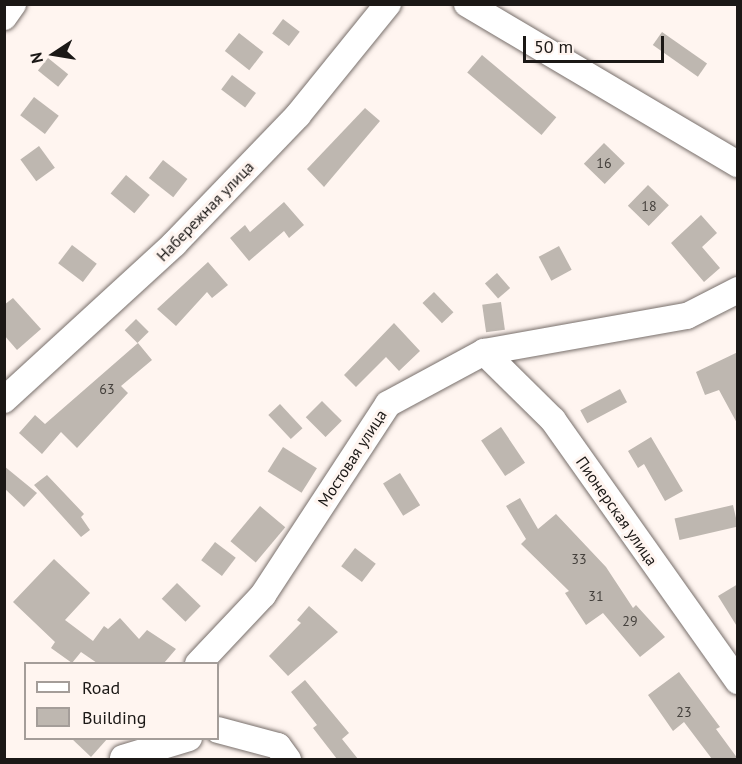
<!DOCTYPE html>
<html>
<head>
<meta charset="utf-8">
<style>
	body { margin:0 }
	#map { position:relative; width:742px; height:764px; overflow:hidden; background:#fff5f0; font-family:"PT Sans",sans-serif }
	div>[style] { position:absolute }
	.building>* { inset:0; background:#beb7b0; transform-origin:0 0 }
	.roads { filter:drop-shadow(0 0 2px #786f6b) drop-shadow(0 0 2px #786f6b) }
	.minor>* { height:26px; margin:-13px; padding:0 13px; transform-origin:13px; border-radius:13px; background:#fff }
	span { translate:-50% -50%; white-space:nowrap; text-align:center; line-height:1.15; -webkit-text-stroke:6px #fff5f0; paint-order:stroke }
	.number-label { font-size:14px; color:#44403c }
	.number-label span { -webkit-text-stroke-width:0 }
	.street-label { font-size:16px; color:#1b1816 }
	.frame { position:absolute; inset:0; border:6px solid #1b1816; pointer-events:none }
	.legend { position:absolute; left:24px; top:662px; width:195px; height:78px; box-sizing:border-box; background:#fff5f0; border:2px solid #a49d99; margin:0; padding:8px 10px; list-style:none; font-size:18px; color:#1b1816 }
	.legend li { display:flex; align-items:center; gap:12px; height:30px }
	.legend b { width:30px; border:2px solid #a49d99 }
	.north { position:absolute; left:24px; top:24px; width:60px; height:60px; -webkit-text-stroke:4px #fff5f0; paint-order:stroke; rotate:258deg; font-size:16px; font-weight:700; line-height:24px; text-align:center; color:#1b1816 }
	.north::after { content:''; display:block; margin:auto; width:21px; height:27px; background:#1b1816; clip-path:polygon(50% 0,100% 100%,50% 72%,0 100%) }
	.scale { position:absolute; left:523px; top:36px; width:141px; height:27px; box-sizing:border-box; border:3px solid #1b1816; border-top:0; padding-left:8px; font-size:18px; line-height:21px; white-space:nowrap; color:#1b1816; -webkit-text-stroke:4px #fff5f0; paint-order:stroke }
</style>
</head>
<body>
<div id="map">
	<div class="building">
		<i style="left:283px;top:19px;width:21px;height:18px;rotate:37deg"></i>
		<i style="left:662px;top:32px;width:55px;height:16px;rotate:35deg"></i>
		<i style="left:239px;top:33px;width:31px;height:23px;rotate:38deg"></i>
		<i style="left:482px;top:55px;width:97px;height:23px;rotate:40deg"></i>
		<i style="left:48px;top:58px;width:26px;height:16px;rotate:39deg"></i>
		<i style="left:232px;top:75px;width:30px;height:18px;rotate:37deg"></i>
		<i style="left:34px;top:97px;width:31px;height:23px;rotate:37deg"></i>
		<i style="clip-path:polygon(365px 108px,380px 121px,324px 187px,307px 169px)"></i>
		<i style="left:604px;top:143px;width:29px;height:29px;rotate:44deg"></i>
		<i style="left:39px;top:146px;width:27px;height:23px;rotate:54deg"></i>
		<i style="left:163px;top:160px;width:31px;height:23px;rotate:38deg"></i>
		<i style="left:126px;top:175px;width:31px;height:24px;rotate:40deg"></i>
		<i style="left:648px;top:185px;width:29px;height:29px;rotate:44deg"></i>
		<i style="clip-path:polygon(284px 202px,304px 225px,289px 238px,284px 231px,249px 261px,230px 238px,245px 225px,250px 232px)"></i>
		<i style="clip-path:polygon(701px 215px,717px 233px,702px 247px,720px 268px,704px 282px,671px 243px)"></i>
		<i style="left:72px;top:245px;width:31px;height:23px;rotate:37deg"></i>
		<i style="left:559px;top:246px;width:27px;height:23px;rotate:62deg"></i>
		<i style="clip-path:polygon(208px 262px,228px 285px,212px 298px,207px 292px,176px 326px,157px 309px)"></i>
		<i style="left:497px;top:273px;width:20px;height:16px;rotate:49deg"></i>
		<i style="left:434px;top:292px;width:28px;height:16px;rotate:46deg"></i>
		<i style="clip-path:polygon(13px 298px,41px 329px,17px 350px,4px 335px,4px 305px)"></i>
		<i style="left:501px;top:302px;width:28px;height:19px;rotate:82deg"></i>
		<i style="left:136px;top:319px;width:18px;height:16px;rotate:45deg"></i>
		<i style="clip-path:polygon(394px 323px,420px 351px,399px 371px,386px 357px,356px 387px,344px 375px)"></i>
		<i style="clip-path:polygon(138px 343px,152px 360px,121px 386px,128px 393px,77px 448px,61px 432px,42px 454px,19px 433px,35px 415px,45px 424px)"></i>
		<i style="clip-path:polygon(738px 352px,738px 425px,719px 390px,705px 395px,696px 372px)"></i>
		<i style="left:620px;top:389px;width:15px;height:45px;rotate:62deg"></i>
		<i style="left:322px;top:401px;width:28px;height:23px;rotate:45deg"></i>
		<i style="left:280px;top:404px;width:33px;height:16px;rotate:47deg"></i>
		<i style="left:501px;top:427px;width:43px;height:24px;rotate:56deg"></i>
		<i style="clip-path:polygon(651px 437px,683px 491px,665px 501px,644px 464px,638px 468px,628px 451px)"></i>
		<i style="left:283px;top:447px;width:40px;height:29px;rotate:32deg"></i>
		<i style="clip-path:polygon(4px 466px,37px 493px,24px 507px,4px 488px)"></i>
		<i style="left:400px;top:473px;width:38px;height:20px;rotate:58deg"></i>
		<i style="clip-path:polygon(47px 475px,84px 514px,81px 517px,90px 530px,81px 537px,34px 485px)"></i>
		<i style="clip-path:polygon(520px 498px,538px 529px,556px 514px,606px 567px,633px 608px,636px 605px,665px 637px,640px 657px,603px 613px,586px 625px,565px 593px,569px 591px,521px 544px,526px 539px,506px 506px)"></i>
		<i style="left:733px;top:505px;width:22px;height:60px;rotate:77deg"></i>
		<i style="left:260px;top:506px;width:33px;height:46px;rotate:40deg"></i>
		<i style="left:215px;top:542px;width:26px;height:23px;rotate:37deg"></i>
		<i style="left:355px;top:548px;width:26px;height:23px;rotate:37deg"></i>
		<i style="clip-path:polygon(54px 559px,90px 593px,65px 620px,93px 641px,104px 626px,108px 629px,120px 618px,139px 639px,147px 630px,176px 649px,164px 663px,97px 663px,81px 652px,72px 663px,51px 648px,55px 642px,13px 602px)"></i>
		<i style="left:177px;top:583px;width:33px;height:22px;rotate:44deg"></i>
		<i style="clip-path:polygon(738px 584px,738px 628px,718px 596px)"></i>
		<i style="clip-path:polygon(309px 606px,338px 632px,288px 676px,269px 656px,301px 623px,297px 620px)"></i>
		<i style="clip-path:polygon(679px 672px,720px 727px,716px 729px,738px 759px,712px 759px,684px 722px,673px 731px,648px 695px)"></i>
		<i style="clip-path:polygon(305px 680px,349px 733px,342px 739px,358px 759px,337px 759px,313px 728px,317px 725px,291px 692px)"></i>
		<i style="clip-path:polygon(71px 738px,108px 738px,91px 757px)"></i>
	</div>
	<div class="roads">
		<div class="minor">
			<i style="left:467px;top:4px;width:315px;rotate:30.6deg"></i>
			<i style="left:4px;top:17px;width:16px;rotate:-55deg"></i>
			<i style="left:484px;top:352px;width:97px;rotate:44.6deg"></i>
			<i style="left:553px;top:420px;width:320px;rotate:54.7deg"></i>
			<i style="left:4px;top:400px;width:231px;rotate:-42.5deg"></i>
			<i style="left:174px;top:244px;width:179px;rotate:-46.1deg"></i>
			<i style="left:298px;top:115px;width:143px;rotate:-51deg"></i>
			<i style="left:198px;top:664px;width:95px;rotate:-46.7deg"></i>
			<i style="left:263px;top:595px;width:228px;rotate:-56.8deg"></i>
			<i style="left:388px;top:404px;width:109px;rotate:-28.4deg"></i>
			<i style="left:484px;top:352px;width:206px;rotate:-10.1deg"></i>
			<i style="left:687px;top:316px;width:57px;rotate:-27deg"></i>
			<i style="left:218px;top:730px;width:62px;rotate:14.9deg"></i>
			<i style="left:278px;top:746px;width:17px;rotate:54deg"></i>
			<i style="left:123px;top:758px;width:69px;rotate:-16.9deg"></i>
		</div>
	</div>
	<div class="number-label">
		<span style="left:604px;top:163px">16</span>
		<span style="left:649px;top:206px">18</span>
		<span style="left:107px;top:389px">63</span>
		<span style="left:579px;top:559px">33</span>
		<span style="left:596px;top:596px">31</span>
		<span style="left:630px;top:621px">29</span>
		<span style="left:684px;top:712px">23</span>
	</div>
	<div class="street-label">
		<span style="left:205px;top:211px;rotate:-46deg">Набережная улица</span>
		<span style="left:352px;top:458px;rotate:-57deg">Мостовая улица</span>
		<span style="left:617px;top:511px;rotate:55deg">Пионерская улица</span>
	</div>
	<div class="frame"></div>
	<ul class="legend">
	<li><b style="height:8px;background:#fff"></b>Road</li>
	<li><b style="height:16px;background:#beb7b0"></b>Building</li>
	</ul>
	<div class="north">N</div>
	<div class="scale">50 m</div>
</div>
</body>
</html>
